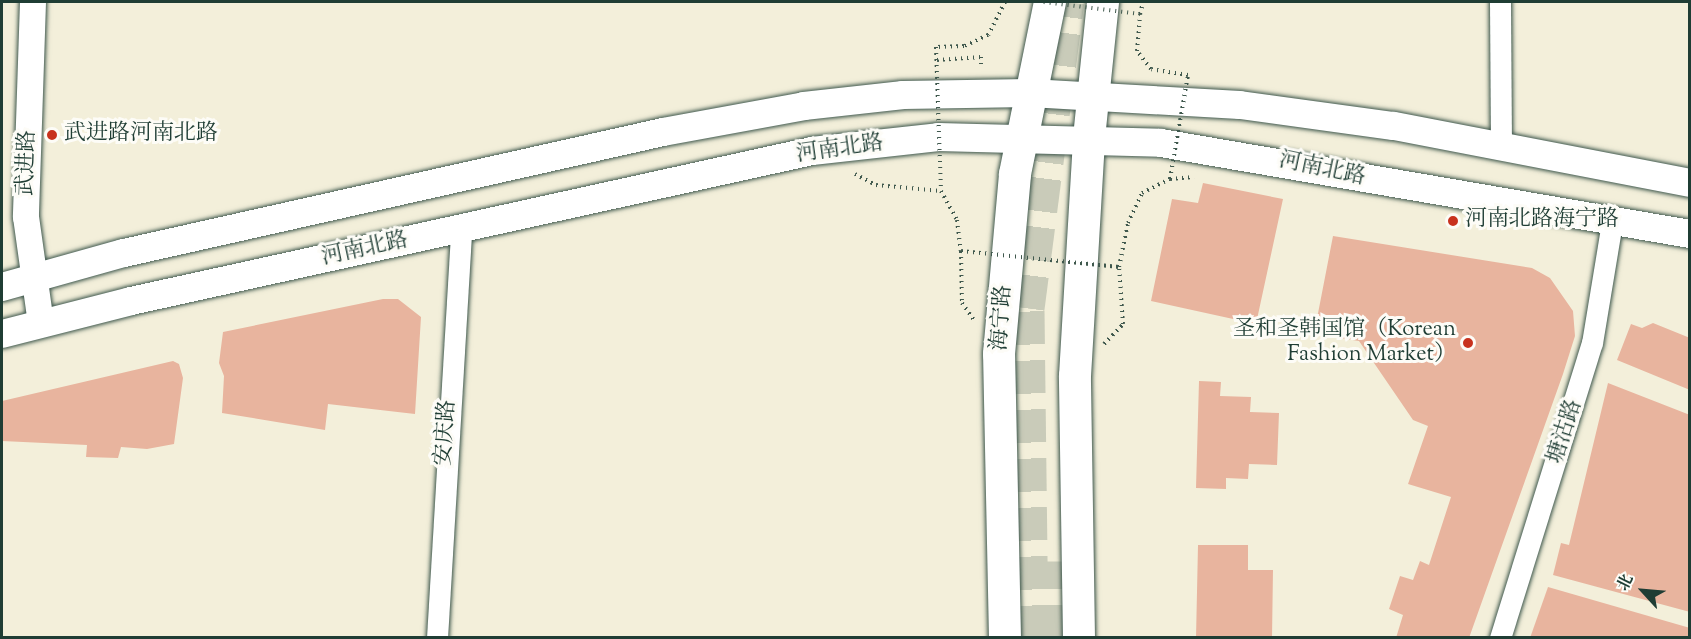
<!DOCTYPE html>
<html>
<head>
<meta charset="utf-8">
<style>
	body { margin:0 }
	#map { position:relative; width:1691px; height:639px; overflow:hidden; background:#f3efda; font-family:"Sorts Mill Goudy","Noto Serif SC",serif }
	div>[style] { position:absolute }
	.building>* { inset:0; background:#e8b49e }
	.trunk-tunnel>* { height:33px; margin-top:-16.5px; transform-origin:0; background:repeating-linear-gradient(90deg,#c9cbb9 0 33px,transparent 0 49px) }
	.path>* { height:4px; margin-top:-2px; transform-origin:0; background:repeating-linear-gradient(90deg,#3f584d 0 1.5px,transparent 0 6px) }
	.roads { filter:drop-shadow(0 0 2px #3f584d) drop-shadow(0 0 2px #3f584d) }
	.minor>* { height:21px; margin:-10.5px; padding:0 10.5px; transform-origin:10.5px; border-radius:10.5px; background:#fff }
	.tertiary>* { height:26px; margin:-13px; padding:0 13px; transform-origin:13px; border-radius:13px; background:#fff }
	.secondary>* { height:28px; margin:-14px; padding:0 14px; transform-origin:14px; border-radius:14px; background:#fff }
	.primary>* { height:32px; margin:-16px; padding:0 16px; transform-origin:16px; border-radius:16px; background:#fff }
	.path-bridge>* { height:4px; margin-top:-2px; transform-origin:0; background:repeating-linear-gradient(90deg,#3f584d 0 1.5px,transparent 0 6px) }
	.dots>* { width:16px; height:16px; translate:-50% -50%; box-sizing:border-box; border:3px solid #fdfcf7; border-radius:50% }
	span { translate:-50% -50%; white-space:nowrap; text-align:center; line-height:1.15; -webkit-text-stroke:6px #fdfcf7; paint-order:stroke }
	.poi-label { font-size:22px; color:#1f3d34 }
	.left { translate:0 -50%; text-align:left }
	.right { translate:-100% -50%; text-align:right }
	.street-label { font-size:22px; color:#1f3d34 }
	.frame { position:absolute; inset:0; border:3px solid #1f3d34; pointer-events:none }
	.north { position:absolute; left:1613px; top:561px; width:60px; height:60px; -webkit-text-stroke:4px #fdfcf7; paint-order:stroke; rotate:296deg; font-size:16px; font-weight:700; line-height:24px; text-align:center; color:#1f3d34 }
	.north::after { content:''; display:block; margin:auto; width:21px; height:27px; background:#1f3d34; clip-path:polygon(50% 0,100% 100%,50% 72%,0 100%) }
</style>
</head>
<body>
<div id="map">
	<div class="building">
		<i style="clip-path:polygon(1203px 183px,1283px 199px,1256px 324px,1151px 301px,1172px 199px,1198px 203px)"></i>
		<i style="clip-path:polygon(1333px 236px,1532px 268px,1550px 278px,1573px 311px,1575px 336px,1563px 374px,1469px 638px,1396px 638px,1403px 615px,1389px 609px,1400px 576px,1413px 580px,1420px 561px,1429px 565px,1451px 497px,1408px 484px,1428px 426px,1413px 420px,1359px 341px,1314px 334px)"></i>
		<i style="clip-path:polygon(383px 299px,398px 299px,421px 317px,415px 414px,328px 404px,325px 430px,222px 413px,224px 376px,219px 363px,223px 332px)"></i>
		<i style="clip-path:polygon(1653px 323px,1690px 338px,1690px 390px,1617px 360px,1631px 324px,1642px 328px)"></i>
		<i style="clip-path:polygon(173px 361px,179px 364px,183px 378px,174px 444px,147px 449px,121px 447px,118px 458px,86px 457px,87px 445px,2px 441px,2px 401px)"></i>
		<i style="clip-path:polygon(1199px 381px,1221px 382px,1220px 396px,1251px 397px,1250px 412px,1279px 413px,1277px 465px,1249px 464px,1248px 479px,1226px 478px,1226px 489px,1196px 488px)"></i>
		<i style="clip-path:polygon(1608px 383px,1690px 415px,1690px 612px,1553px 575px,1561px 543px,1569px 545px)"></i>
		<i style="clip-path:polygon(1198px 545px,1248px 545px,1248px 570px,1273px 570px,1272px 638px,1196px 638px)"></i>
		<i style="clip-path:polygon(1548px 587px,1690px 628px,1690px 638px,1530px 638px)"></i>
	</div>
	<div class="trunk-tunnel">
		<i style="left:1032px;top:638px;width:330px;rotate:-90.7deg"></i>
		<i style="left:1028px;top:308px;width:309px;rotate:-82.6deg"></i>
		<i style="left:1063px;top:638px;width:77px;rotate:-90deg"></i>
	</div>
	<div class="path">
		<i style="left:1140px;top:14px;width:12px;rotate:-76deg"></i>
		<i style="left:937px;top:60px;width:44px;rotate:-3.9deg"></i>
		<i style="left:981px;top:57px;width:11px;rotate:90deg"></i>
		<i style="left:855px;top:174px;width:24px;rotate:28deg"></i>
		<i style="left:876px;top:185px;width:65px;rotate:5.3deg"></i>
		<i style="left:1170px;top:179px;width:24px;rotate:-5deg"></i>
		<i style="left:961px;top:251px;width:52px;rotate:88.9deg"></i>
		<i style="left:962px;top:303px;width:21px;rotate:55deg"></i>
		<i style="left:1104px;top:344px;width:28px;rotate:-46deg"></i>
		<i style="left:1123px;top:324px;width:57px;rotate:-94deg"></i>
	</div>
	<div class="roads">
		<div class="minor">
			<i style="left:1500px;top:2px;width:143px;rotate:89.6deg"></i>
			<i style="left:437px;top:638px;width:410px;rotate:-86.6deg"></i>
			<i style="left:1500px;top:638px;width:309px;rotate:-72.7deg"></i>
			<i style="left:1592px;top:343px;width:123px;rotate:-80.6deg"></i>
		</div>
		<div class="tertiary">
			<i style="left:33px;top:2px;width:215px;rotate:91.9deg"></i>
			<i style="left:26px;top:217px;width:108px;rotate:82deg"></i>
		</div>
		<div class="secondary">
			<i style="left:2px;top:287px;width:127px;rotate:-15.6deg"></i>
			<i style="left:124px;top:253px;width:552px;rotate:-12.65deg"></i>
			<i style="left:663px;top:132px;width:143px;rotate:-10.4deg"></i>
			<i style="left:804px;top:106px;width:100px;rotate:-6.3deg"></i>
			<i style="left:903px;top:95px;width:127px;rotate:-0.9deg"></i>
			<i style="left:1030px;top:93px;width:210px;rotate:3.3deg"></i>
			<i style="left:1240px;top:105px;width:155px;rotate:7.8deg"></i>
			<i style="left:1394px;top:126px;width:301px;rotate:10.9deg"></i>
			<i style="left:2px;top:334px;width:133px;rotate:-14.3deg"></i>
			<i style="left:131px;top:301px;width:697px;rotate:-12.42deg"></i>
			<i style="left:812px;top:151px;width:127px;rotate:-6.3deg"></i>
			<i style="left:938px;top:137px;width:223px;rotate:1.5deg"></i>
			<i style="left:1161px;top:143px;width:537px;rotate:9.76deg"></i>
		</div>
		<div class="primary">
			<i style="left:1005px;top:638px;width:284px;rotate:-91.2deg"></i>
			<i style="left:999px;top:354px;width:181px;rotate:-84.9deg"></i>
			<i style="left:1015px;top:174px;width:176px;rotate:-78.5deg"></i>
			<i style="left:1079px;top:638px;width:262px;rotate:-90.9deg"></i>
			<i style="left:1075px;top:376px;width:238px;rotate:-86.6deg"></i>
			<i style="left:1089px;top:138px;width:137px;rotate:-84.1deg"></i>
		</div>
	</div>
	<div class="path-bridge">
		<i style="left:1005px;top:2px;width:37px;rotate:117deg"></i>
		<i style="left:988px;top:35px;width:26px;rotate:155deg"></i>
		<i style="left:964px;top:46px;width:28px;rotate:178deg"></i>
		<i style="left:936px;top:47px;width:144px;rotate:88deg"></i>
		<i style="left:941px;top:191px;width:33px;rotate:61deg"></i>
		<i style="left:957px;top:220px;width:31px;rotate:83deg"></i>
		<i style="left:961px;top:251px;width:159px;rotate:5.8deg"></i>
		<i style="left:1119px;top:267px;width:45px;rotate:-78.4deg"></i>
		<i style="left:1128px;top:223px;width:33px;rotate:-65deg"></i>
		<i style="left:1142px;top:193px;width:31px;rotate:-27deg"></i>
		<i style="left:1170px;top:179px;width:106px;rotate:-80.2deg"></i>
		<i style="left:1188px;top:75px;width:37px;rotate:-171deg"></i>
		<i style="left:1151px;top:69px;width:23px;rotate:-128deg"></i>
		<i style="left:1137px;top:51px;width:37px;rotate:-85deg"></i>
		<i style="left:1140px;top:14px;width:97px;rotate:-172.9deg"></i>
	</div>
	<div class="dots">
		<i style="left:52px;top:135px;background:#c8321e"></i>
		<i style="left:1453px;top:221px;background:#c8321e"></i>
		<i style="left:1468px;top:343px;background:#c8321e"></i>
	</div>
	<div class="poi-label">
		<span class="left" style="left:64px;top:135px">武进路河南北路</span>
		<span class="left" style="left:1465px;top:221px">河南北路海宁路</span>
		<span class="right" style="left:1456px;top:343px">圣和圣韩国馆（Korean<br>Fashion Market）</span>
	</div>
	<div class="street-label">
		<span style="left:840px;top:150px;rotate:-8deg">河南北路</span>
		<span style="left:28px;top:163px;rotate:-88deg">武进路</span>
		<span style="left:1322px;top:170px;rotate:12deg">河南北路</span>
		<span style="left:365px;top:250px;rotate:-12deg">河南北路</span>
		<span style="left:1003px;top:318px;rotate:-86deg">海宁路</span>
		<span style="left:1566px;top:432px;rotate:-72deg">塘沽路</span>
		<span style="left:447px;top:433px;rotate:-86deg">安庆路</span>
	</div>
	<div class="frame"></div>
	<div class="north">北</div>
</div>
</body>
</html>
